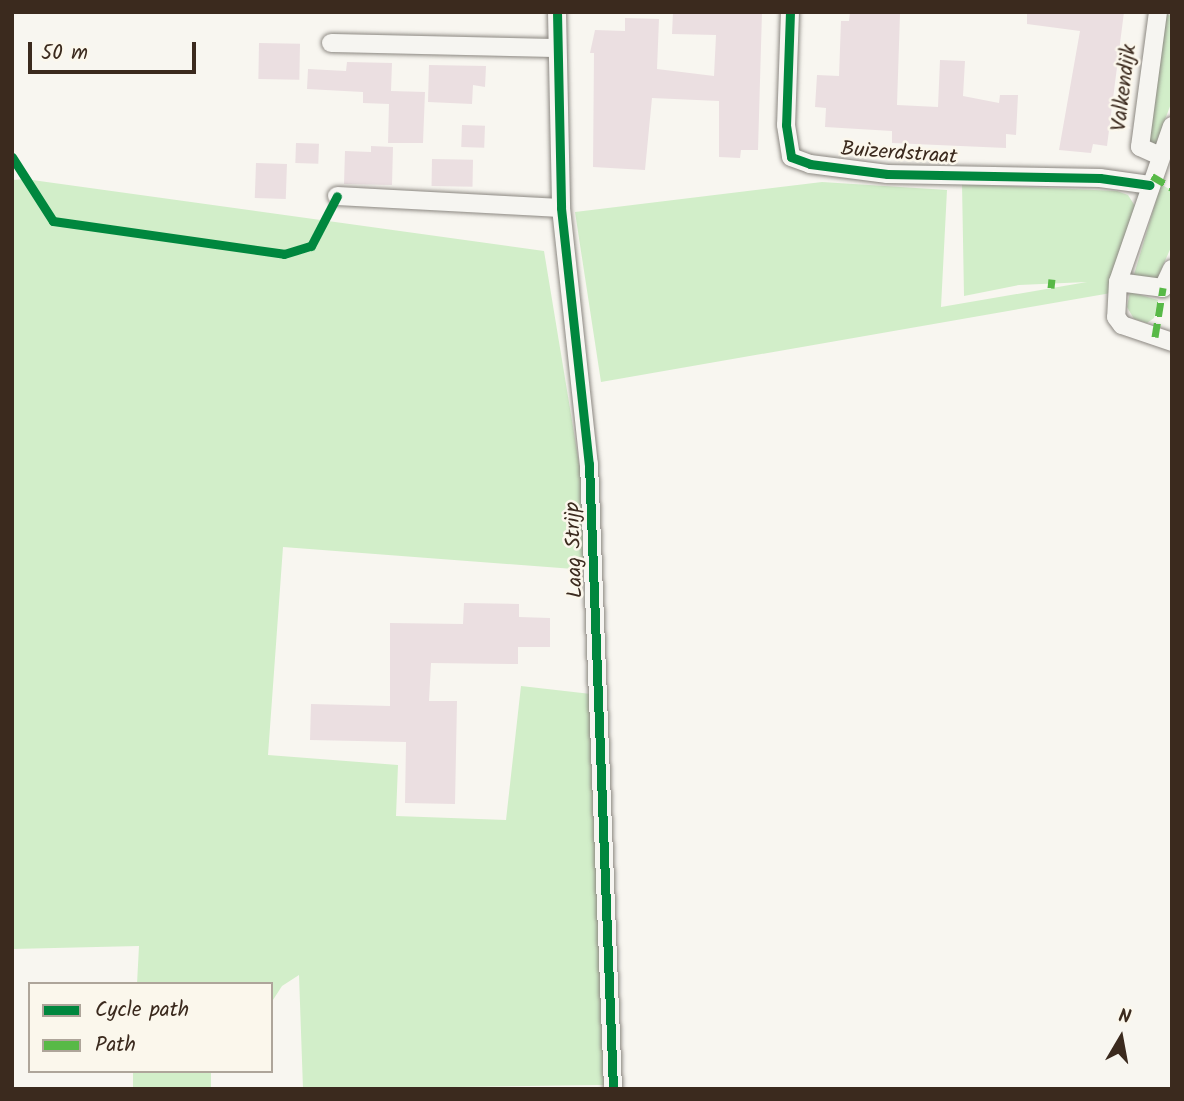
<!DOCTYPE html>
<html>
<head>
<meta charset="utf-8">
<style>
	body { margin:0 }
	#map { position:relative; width:1184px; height:1101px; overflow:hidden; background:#f8f6f0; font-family:Kalam,sans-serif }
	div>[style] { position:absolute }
	.green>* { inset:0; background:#d2eec9; transform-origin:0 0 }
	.building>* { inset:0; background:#ebdfe1; transform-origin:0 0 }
	.roads { filter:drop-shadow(0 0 2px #8b8781) drop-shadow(0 0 2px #8b8781) }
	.street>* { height:18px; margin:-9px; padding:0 9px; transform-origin:9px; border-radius:9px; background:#f6f5f1 }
	.quiet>* { height:7px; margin-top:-3.5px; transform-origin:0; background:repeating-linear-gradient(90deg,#58b947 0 14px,transparent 0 21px) }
	.cycleway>* { height:9px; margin:-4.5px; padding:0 4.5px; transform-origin:4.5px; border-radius:4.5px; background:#00873e }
	span { translate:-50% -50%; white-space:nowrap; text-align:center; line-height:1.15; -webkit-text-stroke:5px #fbf7ec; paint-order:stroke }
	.street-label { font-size:21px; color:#3b2a1e }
	.frame { position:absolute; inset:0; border:14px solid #3b2a1e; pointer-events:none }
	.legend { position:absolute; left:28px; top:982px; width:245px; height:91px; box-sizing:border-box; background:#fbf7ec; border:2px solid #aea59a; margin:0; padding:9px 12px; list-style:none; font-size:21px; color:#3b2a1e }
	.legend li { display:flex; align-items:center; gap:14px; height:35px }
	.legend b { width:35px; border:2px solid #aea59a }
	.north { position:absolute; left:1086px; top:1003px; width:70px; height:70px; -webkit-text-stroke:5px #fbf7ec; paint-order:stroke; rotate:10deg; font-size:19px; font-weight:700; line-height:28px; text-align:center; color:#3b2a1e }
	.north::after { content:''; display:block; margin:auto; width:24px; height:32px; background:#3b2a1e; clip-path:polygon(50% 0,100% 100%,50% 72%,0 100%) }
	.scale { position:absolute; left:28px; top:42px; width:168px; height:32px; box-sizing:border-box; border:4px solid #3b2a1e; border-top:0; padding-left:9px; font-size:21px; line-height:24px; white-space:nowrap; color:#3b2a1e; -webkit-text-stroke:5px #fbf7ec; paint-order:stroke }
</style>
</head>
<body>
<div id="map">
	<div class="green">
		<i style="clip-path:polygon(1165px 14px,1172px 16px,1172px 101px,1155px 146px,1148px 142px)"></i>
		<i style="clip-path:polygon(25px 179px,544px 251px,580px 469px,587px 570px,283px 547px,268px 755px,398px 765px,396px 816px,506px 820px,521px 686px,591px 694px,604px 1085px,303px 1089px,299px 975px,282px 986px,271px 1003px,271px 984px,137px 984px,139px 946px,12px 949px,12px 180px)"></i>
		<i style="clip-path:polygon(822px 182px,947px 190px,941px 307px,1087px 282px,1019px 285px,964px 296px,962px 184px,1117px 191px,1128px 195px,1135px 206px,1111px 293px,601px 382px,575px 212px)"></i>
		<i style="clip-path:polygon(1161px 184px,1172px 191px,1172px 245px,1157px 279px,1133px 278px)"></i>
		<i style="clip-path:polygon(1130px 292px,1158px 300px,1154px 318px,1147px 323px,1134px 319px,1127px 307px)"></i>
		<i style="left:133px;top:1071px;width:78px;height:18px"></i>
	</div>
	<div class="building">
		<i style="clip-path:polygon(673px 12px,762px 12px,758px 150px,741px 150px,740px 158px,719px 157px,719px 101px,652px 98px,645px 170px,593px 167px,594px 53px,590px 53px,595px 30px,625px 31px,625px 18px,659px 19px,657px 69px,714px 76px,716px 35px,672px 34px)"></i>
		<i style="clip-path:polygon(850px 12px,900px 14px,897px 105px,938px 107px,940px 60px,965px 61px,963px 96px,999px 103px,1000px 95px,1018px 95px,1016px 135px,1006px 134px,1006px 148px,892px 143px,892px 131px,825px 127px,826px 108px,815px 107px,817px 75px,839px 76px,841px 21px,849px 21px)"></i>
		<i style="clip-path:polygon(1027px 12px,1124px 12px,1107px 146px,1093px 144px,1091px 153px,1059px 150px,1080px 31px,1027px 24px)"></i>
		<i style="left:259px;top:43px;width:41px;height:36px;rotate:1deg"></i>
		<i style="clip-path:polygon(347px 62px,392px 63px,391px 91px,425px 92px,423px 143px,388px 143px,389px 104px,363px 103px,363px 92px,307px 89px,308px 69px,346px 71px)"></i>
		<i style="clip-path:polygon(429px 65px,486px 66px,485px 87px,473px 85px,472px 104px,428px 102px)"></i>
		<i style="left:462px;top:125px;width:23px;height:22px;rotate:2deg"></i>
		<i style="left:296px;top:143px;width:23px;height:20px;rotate:2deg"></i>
		<i style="clip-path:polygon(371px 146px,393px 147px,392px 185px,344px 184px,345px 151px,371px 152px)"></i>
		<i style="left:432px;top:159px;width:41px;height:27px;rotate:1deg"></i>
		<i style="left:256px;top:163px;width:31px;height:35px;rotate:2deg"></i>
		<i style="clip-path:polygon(464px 603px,519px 604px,519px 617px,550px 618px,550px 647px,518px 647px,518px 664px,431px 663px,429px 701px,457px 701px,455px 804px,405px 803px,406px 742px,310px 740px,311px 704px,390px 706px,390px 623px,463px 624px)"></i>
	</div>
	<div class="roads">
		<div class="street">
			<i style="left:557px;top:12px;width:196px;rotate:88.8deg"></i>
			<i style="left:561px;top:208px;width:258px;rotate:83.8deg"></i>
			<i style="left:589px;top:464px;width:625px;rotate:87.8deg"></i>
			<i style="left:790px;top:12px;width:113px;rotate:92deg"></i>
			<i style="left:786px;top:125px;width:32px;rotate:81deg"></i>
			<i style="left:791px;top:157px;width:20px;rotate:20deg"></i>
			<i style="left:810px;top:164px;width:78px;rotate:7.4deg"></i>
			<i style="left:887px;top:174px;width:213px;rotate:1.1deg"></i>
			<i style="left:1100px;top:178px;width:50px;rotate:8deg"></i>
			<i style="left:1158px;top:12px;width:136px;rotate:97.6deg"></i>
			<i style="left:1140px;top:147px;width:22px;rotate:24deg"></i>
			<i style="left:331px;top:43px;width:225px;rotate:1.3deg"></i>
			<i style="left:1172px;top:126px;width:165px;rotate:109.1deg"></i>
			<i style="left:1118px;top:282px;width:35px;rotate:93deg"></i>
			<i style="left:1116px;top:317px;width:10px;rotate:53deg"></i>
			<i style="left:1122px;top:325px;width:53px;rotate:18.8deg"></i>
			<i style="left:337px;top:196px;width:224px;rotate:3.1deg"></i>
			<i style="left:1118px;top:282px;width:45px;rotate:7.6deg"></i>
			<i style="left:1163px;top:288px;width:21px;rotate:-65deg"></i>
		</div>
	</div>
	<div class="quiet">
		<i style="left:1152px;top:176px;width:23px;rotate:31deg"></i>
		<i style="left:1051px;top:288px;width:9px;rotate:-84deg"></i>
		<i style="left:1155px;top:337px;width:50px;rotate:-80.7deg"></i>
	</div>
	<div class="cycleway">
		<i style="left:557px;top:12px;width:196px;rotate:88.8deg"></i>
		<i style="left:561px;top:208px;width:258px;rotate:83.8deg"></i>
		<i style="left:589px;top:464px;width:625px;rotate:87.8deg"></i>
		<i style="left:790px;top:12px;width:113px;rotate:92deg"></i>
		<i style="left:786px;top:125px;width:32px;rotate:81deg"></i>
		<i style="left:791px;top:157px;width:20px;rotate:20deg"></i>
		<i style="left:810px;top:164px;width:78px;rotate:7.4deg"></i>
		<i style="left:887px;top:174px;width:213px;rotate:1.1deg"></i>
		<i style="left:1100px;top:178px;width:50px;rotate:8deg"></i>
		<i style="left:12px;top:157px;width:76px;rotate:57.4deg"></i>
		<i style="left:53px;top:221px;width:233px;rotate:8.1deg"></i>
		<i style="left:284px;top:254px;width:28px;rotate:-17deg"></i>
		<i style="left:311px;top:246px;width:56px;rotate:-62.5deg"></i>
	</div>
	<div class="street-label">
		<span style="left:1125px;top:88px;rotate:-83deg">Valkendijk</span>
		<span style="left:899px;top:154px;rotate:4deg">Buizerdstraat</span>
		<span style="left:575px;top:550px;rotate:-92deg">Laag Strijp</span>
	</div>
	<div class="frame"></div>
	<ul class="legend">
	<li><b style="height:9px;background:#00873e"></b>Cycle path</li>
	<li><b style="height:9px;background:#58b947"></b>Path</li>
	</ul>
	<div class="north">N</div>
	<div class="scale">50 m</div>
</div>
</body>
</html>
